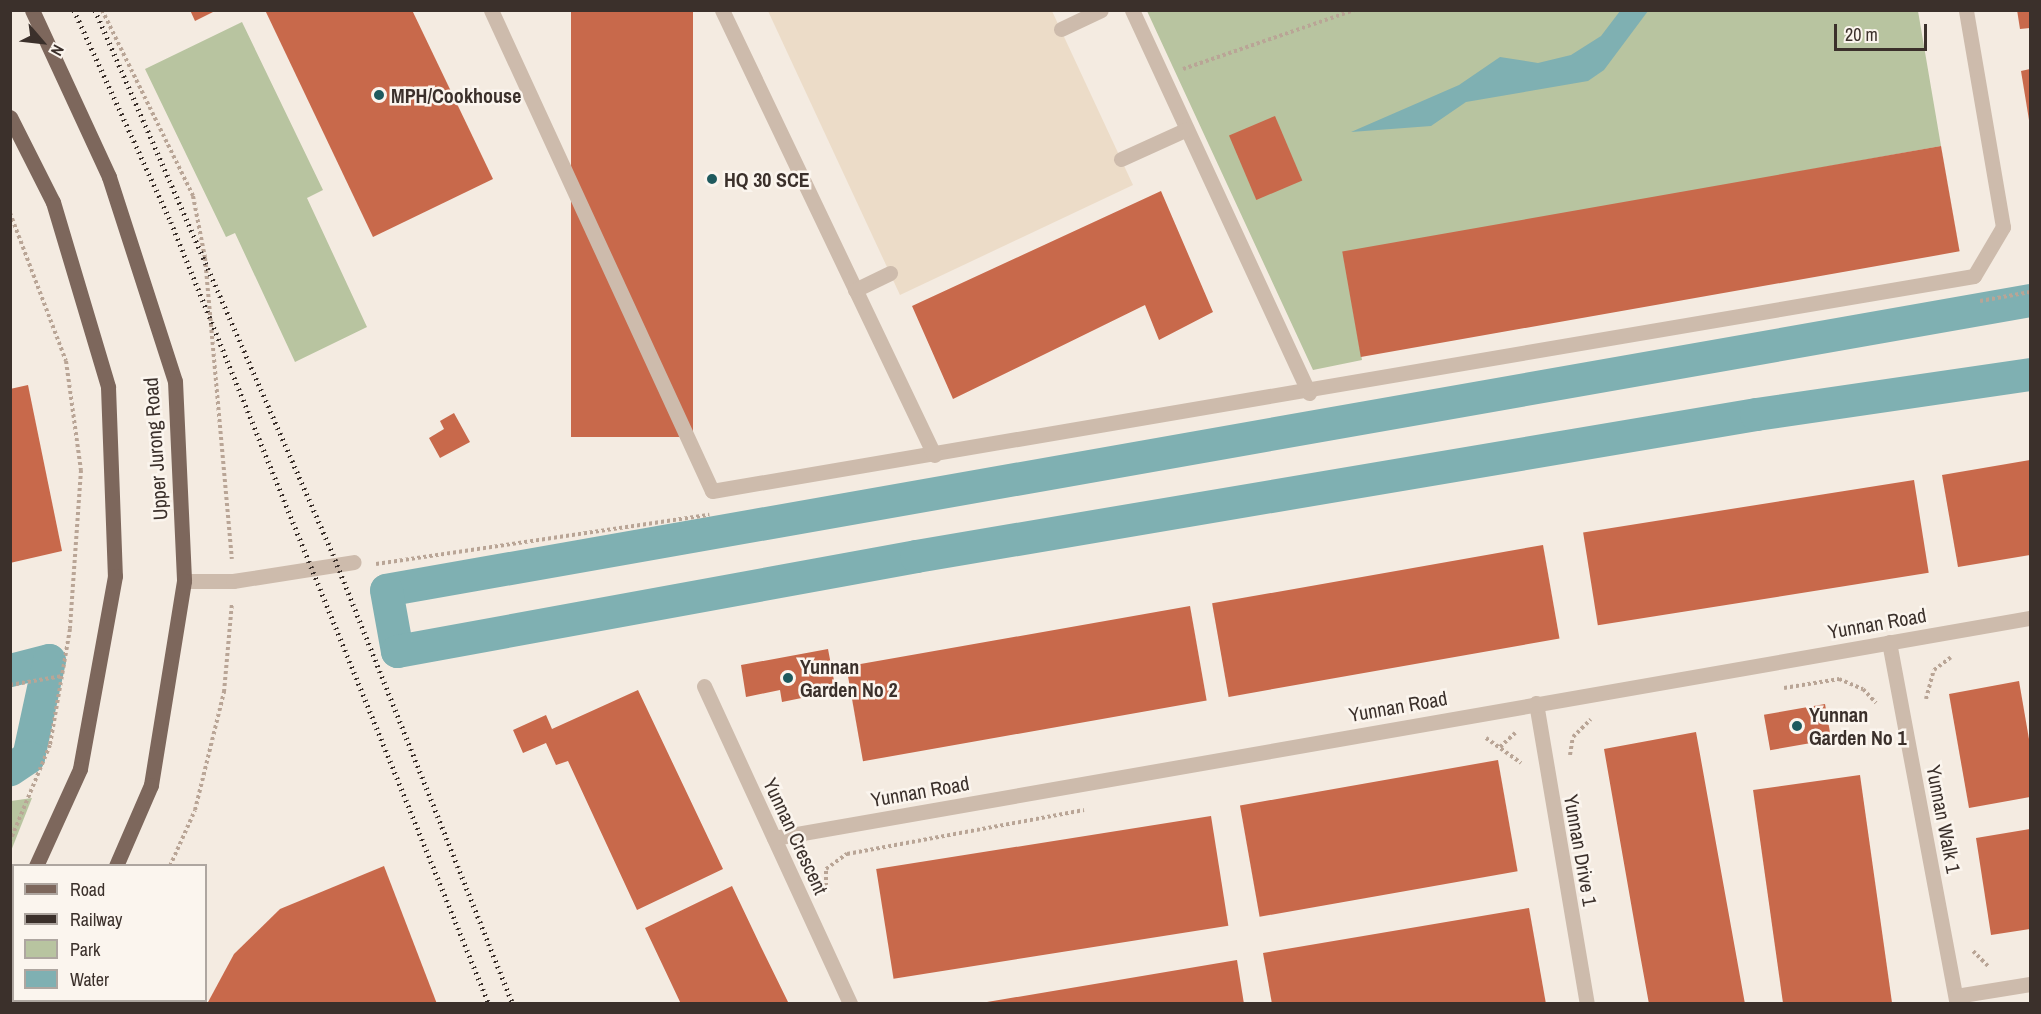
<!DOCTYPE html>
<html>
<head>
<meta charset="utf-8">
<style>
	body { margin:0 }
	#map { position:relative; width:2041px; height:1014px; overflow:hidden; background:#f4ebe1; font-family:"Archivo Narrow",sans-serif }
	div>[style] { position:absolute }
	.green>* { inset:0; background:#b8c4a0 }
	.plaza>* { inset:0; background:#ecdcc8 }
	.water>* { inset:0; background:#7fb0b2 }
	.canal>* { height:33px; margin:-16.5px; padding:0 16.5px; transform-origin:16.5px; border-radius:16.5px; background:#7fb0b2 }
	.building>* { inset:0; background:#c8694b; transform-origin:0 0 }
	.path>* { height:4px; margin-top:-2px; transform-origin:0; background:repeating-linear-gradient(90deg,#b9a596 0 3px,transparent 0 6px) }
	.service>* { height:15px; margin:-7.5px; padding:0 7.5px; transform-origin:7.5px; border-radius:7.5px; background:#cdbbac }
	.minor>* { height:15px; margin:-7.5px; padding:0 7.5px; transform-origin:7.5px; border-radius:7.5px; background:#cdbbac }
	.primary>* { height:15px; margin:-7.5px; padding:0 7.5px; transform-origin:7.5px; border-radius:7.5px; background:#7d675c }
	.rail>* { height:4.5px; margin-top:-2.25px; transform-origin:0; background:repeating-linear-gradient(90deg,#3b302b 0 1.5px,transparent 0 6px) }
	.dots>* { width:16px; height:16px; translate:-50% -50%; box-sizing:border-box; border:3px solid #fbf5ee; border-radius:50% }
	span { translate:-50% -50%; white-space:nowrap; text-align:center; line-height:1.15; -webkit-text-stroke:5px #fbf5ee; paint-order:stroke }
	.poi-label { font-size:20px; color:#3b302b; font-weight:700 }
	.left { translate:0 -50%; text-align:left }
	.street-label { font-size:20px; color:#3b302b }
	.frame { position:absolute; inset:0; border:12px solid #3b302b; pointer-events:none }
	.legend { position:absolute; left:12px; top:864px; width:195px; height:138px; box-sizing:border-box; background:#fbf5ee; border:2px solid #aea6a0; margin:0; padding:8px 10px; list-style:none; font-size:18px; color:#3b302b }
	.legend li { display:flex; align-items:center; gap:12px; height:30px }
	.legend b { width:30px; border:2px solid #aea6a0 }
	.north { position:absolute; left:12px; top:12px; width:60px; height:60px; -webkit-text-stroke:4px #fbf5ee; paint-order:stroke; rotate:118deg; font-size:16px; font-weight:700; line-height:24px; text-align:center; color:#3b302b }
	.north::after { content:''; display:block; margin:auto; width:21px; height:27px; background:#3b302b; clip-path:polygon(50% 0,100% 100%,50% 72%,0 100%) }
	.scale { position:absolute; left:1834px; top:24px; width:93px; height:27px; box-sizing:border-box; border:3px solid #3b302b; border-top:0; padding-left:8px; font-size:18px; line-height:21px; white-space:nowrap; color:#3b302b; -webkit-text-stroke:4px #fbf5ee; paint-order:stroke }
</style>
</head>
<body>
<div id="map">
	<div class="green">
		<i style="clip-path:polygon(1147px 11px,1918px 11px,1941px 146px,1344px 254px,1362px 360px,1313px 370px)"></i>
		<i style="clip-path:polygon(242px 22px,323px 190px,307px 198px,367px 327px,295px 362px,235px 233px,226px 237px,145px 69px)"></i>
		<i style="clip-path:polygon(32px 798px,11px 851px,11px 801px)"></i>
	</div>
	<div class="plaza">
		<i style="clip-path:polygon(768px 11px,1052px 11px,1133px 185px,900px 295px)"></i>
	</div>
	<div class="water">
		<i style="clip-path:polygon(1620px 11px,1648px 11px,1604px 70px,1588px 81px,1466px 102px,1431px 126px,1351px 132px,1459px 85px,1500px 57px,1538px 63px,1571px 55px,1601px 36px)"></i>
	</div>
	<div class="canal">
		<i style="left:2030px;top:300px;width:1669px;rotate:170deg"></i>
		<i style="left:386px;top:590px;width:62px;rotate:79.8deg"></i>
		<i style="left:397px;top:651px;width:528px;rotate:-10.37deg"></i>
		<i style="left:916px;top:556px;width:852px;rotate:-9.6deg"></i>
		<i style="left:1756px;top:414px;width:277px;rotate:-8.3deg"></i>
		<i style="left:10px;top:670px;width:40px;rotate:-14.4deg"></i>
		<i style="left:49px;top:660px;width:99px;rotate:102.2deg"></i>
		<i style="left:28px;top:757px;width:22px;rotate:146deg"></i>
	</div>
	<div class="building">
		<i style="clip-path:polygon(190px 10px,217px 10px,195px 21px)"></i>
		<i style="clip-path:polygon(265px 10px,412px 10px,493px 179px,373px 237px)"></i>
		<i style="left:571px;top:10px;width:122px;height:427px"></i>
		<i style="clip-path:polygon(2017px 10px,2030px 10px,2030px 28px,2020px 29px)"></i>
		<i style="clip-path:polygon(2030px 69px,2030px 120px,2029px 120px,2021px 71px)"></i>
		<i style="left:1275px;top:116px;width:70px;height:50px;rotate:67deg"></i>
		<i style="left:1941px;top:146px;width:107px;height:608px;rotate:80deg"></i>
		<i style="clip-path:polygon(1161px 191px,1213px 312px,1159px 340px,1145px 305px,953px 399px,912px 306px)"></i>
		<i style="clip-path:polygon(28px 385px,62px 551px,10px 563px,10px 389px)"></i>
		<i style="clip-path:polygon(454px 413px,470px 442px,440px 458px,429px 438px,444px 429px,440px 421px)"></i>
		<i style="clip-path:polygon(2030px 460px,2030px 555px,1958px 567px,1942px 475px)"></i>
		<i style="left:1914px;top:480px;width:94px;height:335px;rotate:81deg"></i>
		<i style="left:1543px;top:545px;width:95px;height:336px;rotate:80deg"></i>
		<i style="left:1190px;top:606px;width:96px;height:349px;rotate:80deg"></i>
		<i style="clip-path:polygon(828px 649px,836px 691px,782px 702px,780px 690px,746px 697px,741px 665px)"></i>
		<i style="clip-path:polygon(2019px 681px,2030px 745px,2030px 797px,1969px 808px,1949px 694px)"></i>
		<i style="clip-path:polygon(638px 690px,723px 869px,637px 910px,568px 761px,556px 765px,546px 743px,523px 753px,513px 730px,546px 715px,552px 729px)"></i>
		<i style="left:1825px;top:704px;width:36px;height:62px;rotate:80deg"></i>
		<i style="clip-path:polygon(1696px 732px,1708px 799px,1745px 1004px,1649px 1004px,1639px 949px,1604px 749px)"></i>
		<i style="left:1498px;top:760px;width:113px;height:262px;rotate:80deg"></i>
		<i style="left:1860px;top:775px;width:231px;height:108px;rotate:82deg"></i>
		<i style="left:1211px;top:816px;width:111px;height:339px;rotate:81deg"></i>
		<i style="clip-path:polygon(2030px 829px,2030px 929px,1991px 935px,1976px 838px)"></i>
		<i style="clip-path:polygon(384px 866px,437px 1004px,207px 1004px,234px 954px,280px 909px)"></i>
		<i style="clip-path:polygon(732px 886px,761px 947px,789px 1004px,681px 1004px,645px 928px)"></i>
		<i style="clip-path:polygon(1529px 908px,1546px 1004px,1272px 1004px,1263px 953px)"></i>
		<i style="clip-path:polygon(1237px 960px,1244px 1004px,987px 1004px,987px 1002px)"></i>
	</div>
	<div class="path">
		<i style="left:102px;top:10px;width:207px;rotate:63.9deg"></i>
		<i style="left:193px;top:196px;width:63px;rotate:79deg"></i>
		<i style="left:205px;top:258px;width:302px;rotate:84.9deg"></i>
		<i style="left:1183px;top:69px;width:181px;rotate:-19deg"></i>
		<i style="left:10px;top:213px;width:158px;rotate:69.3deg"></i>
		<i style="left:66px;top:361px;width:110px;rotate:82.2deg"></i>
		<i style="left:81px;top:470px;width:159px;rotate:94deg"></i>
		<i style="left:70px;top:629px;width:118px;rotate:99.8deg"></i>
		<i style="left:50px;top:745px;width:104px;rotate:112.6deg"></i>
		<i style="left:1980px;top:301px;width:51px;rotate:-10.2deg"></i>
		<i style="left:376px;top:564px;width:337px;rotate:-8.4deg"></i>
		<i style="left:10px;top:685px;width:53px;rotate:-9.8deg"></i>
		<i style="left:1784px;top:688px;width:56px;rotate:-9.3deg"></i>
		<i style="left:1839px;top:679px;width:26px;rotate:23deg"></i>
		<i style="left:1863px;top:689px;width:19px;rotate:47deg"></i>
		<i style="left:1926px;top:699px;width:30px;rotate:-75deg"></i>
		<i style="left:1934px;top:670px;width:21px;rotate:-37deg"></i>
		<i style="left:1486px;top:738px;width:43px;rotate:35.5deg"></i>
		<i style="left:1500px;top:747px;width:21px;rotate:-43deg"></i>
		<i style="left:1570px;top:755px;width:18px;rotate:-81deg"></i>
		<i style="left:1573px;top:737px;width:25px;rotate:-45deg"></i>
		<i style="left:170px;top:866px;width:61px;rotate:-65.9deg"></i>
		<i style="left:195px;top:810px;width:122px;rotate:-76.2deg"></i>
		<i style="left:224px;top:692px;width:90px;rotate:-84.9deg"></i>
		<i style="left:826px;top:892px;width:23px;rotate:-90deg"></i>
		<i style="left:826px;top:869px;width:26px;rotate:-36deg"></i>
		<i style="left:847px;top:854px;width:241px;rotate:-10.5deg"></i>
		<i style="left:1973px;top:951px;width:21px;rotate:45deg"></i>
		<i style="left:107px;top:1004px;width:4px;rotate:-63deg"></i>
	</div>
	<div class="service">
		<i style="left:491px;top:10px;width:529px;rotate:65.32deg"></i>
		<i style="left:712px;top:491px;width:1280px;rotate:-9.67deg"></i>
		<i style="left:1974px;top:276px;width:57px;rotate:-59.4deg"></i>
		<i style="left:2003px;top:227px;width:220px;rotate:-99.7deg"></i>
		<i style="left:722px;top:10px;width:493px;rotate:64.5deg"></i>
		<i style="left:1132px;top:10px;width:422px;rotate:65.2deg"></i>
		<i style="left:1061px;top:29px;width:44px;rotate:-25.4deg"></i>
		<i style="left:1121px;top:159px;width:72px;rotate:-24.4deg"></i>
		<i style="left:855px;top:290px;width:39px;rotate:-26deg"></i>
		<i style="left:184px;top:581px;width:49px"></i>
		<i style="left:233px;top:581px;width:122px;rotate:-8.9deg"></i>
	</div>
	<div class="minor">
		<i style="left:1889px;top:642px;width:368px;rotate:79.4deg"></i>
		<i style="left:704px;top:686px;width:350px;rotate:65.3deg"></i>
		<i style="left:1536px;top:703px;width:305px;rotate:80.4deg"></i>
		<i style="left:774px;top:838px;width:1275px;rotate:-9.94deg"></i>
		<i style="left:1956px;top:996px;width:75px;rotate:-9.2deg"></i>
	</div>
	<div class="primary">
		<i style="left:32px;top:10px;width:184px;rotate:65.2deg"></i>
		<i style="left:109px;top:177px;width:214px;rotate:72.1deg"></i>
		<i style="left:175px;top:381px;width:200px;rotate:87.4deg"></i>
		<i style="left:184px;top:581px;width:207px;rotate:99.2deg"></i>
		<i style="left:151px;top:785px;width:88px;rotate:113.4deg"></i>
		<i style="left:10px;top:117px;width:95px;rotate:63.2deg"></i>
		<i style="left:53px;top:202px;width:193px;rotate:73.4deg"></i>
		<i style="left:108px;top:387px;width:189px;rotate:87.9deg"></i>
		<i style="left:115px;top:576px;width:196px;rotate:100.3deg"></i>
		<i style="left:80px;top:769px;width:107px;rotate:114.4deg"></i>
		<i style="left:10px;top:922px;width:8px;rotate:-60deg"></i>
		<i style="left:52px;top:1004px;width:4px;rotate:-63deg"></i>
	</div>
	<div class="rail">
		<i style="left:74px;top:10px;width:233px;rotate:65.4deg"></i>
		<i style="left:171px;top:222px;width:844px;rotate:67.87deg"></i>
		<i style="left:95px;top:10px;width:594px;rotate:66.37deg"></i>
		<i style="left:333px;top:554px;width:485px;rotate:68.2deg"></i>
	</div>
	<div class="dots">
		<i style="left:379px;top:95px;background:#1f5a5e"></i>
		<i style="left:712px;top:179px;background:#1f5a5e"></i>
		<i style="left:788px;top:678px;background:#1f5a5e"></i>
		<i style="left:1797px;top:726px;background:#1f5a5e"></i>
	</div>
	<div class="poi-label">
		<span class="left" style="left:391px;top:95px">MPH/Cookhouse</span>
		<span class="left" style="left:724px;top:179px">HQ 30 SCE</span>
		<span class="left" style="left:800px;top:678px">Yunnan<br>Garden No 2</span>
		<span class="left" style="left:1809px;top:726px">Yunnan<br>Garden No 1</span>
	</div>
	<div class="street-label">
		<span style="left:155px;top:449px;rotate:-94deg">Upper Jurong Road</span>
		<span style="left:1877px;top:623px;rotate:-10deg">Yunnan Road</span>
		<span style="left:1398px;top:706px;rotate:-10deg">Yunnan Road</span>
		<span style="left:920px;top:791px;rotate:-10deg">Yunnan Road</span>
		<span style="left:1944px;top:819px;rotate:79deg">Yunnan Walk 1</span>
		<span style="left:796px;top:836px;rotate:65deg">Yunnan Crescent</span>
		<span style="left:1581px;top:850px;rotate:80deg">Yunnan Drive 1</span>
	</div>
	<div class="frame"></div>
	<ul class="legend">
	<li><b style="height:8px;background:#7d675c"></b>Road</li>
	<li><b style="height:8px;background:#3b302b"></b>Railway</li>
	<li><b style="height:16px;background:#b8c4a0"></b>Park</li>
	<li><b style="height:16px;background:#7fb0b2"></b>Water</li>
	</ul>
	<div class="north">N</div>
	<div class="scale">20 m</div>
</div>
</body>
</html>
